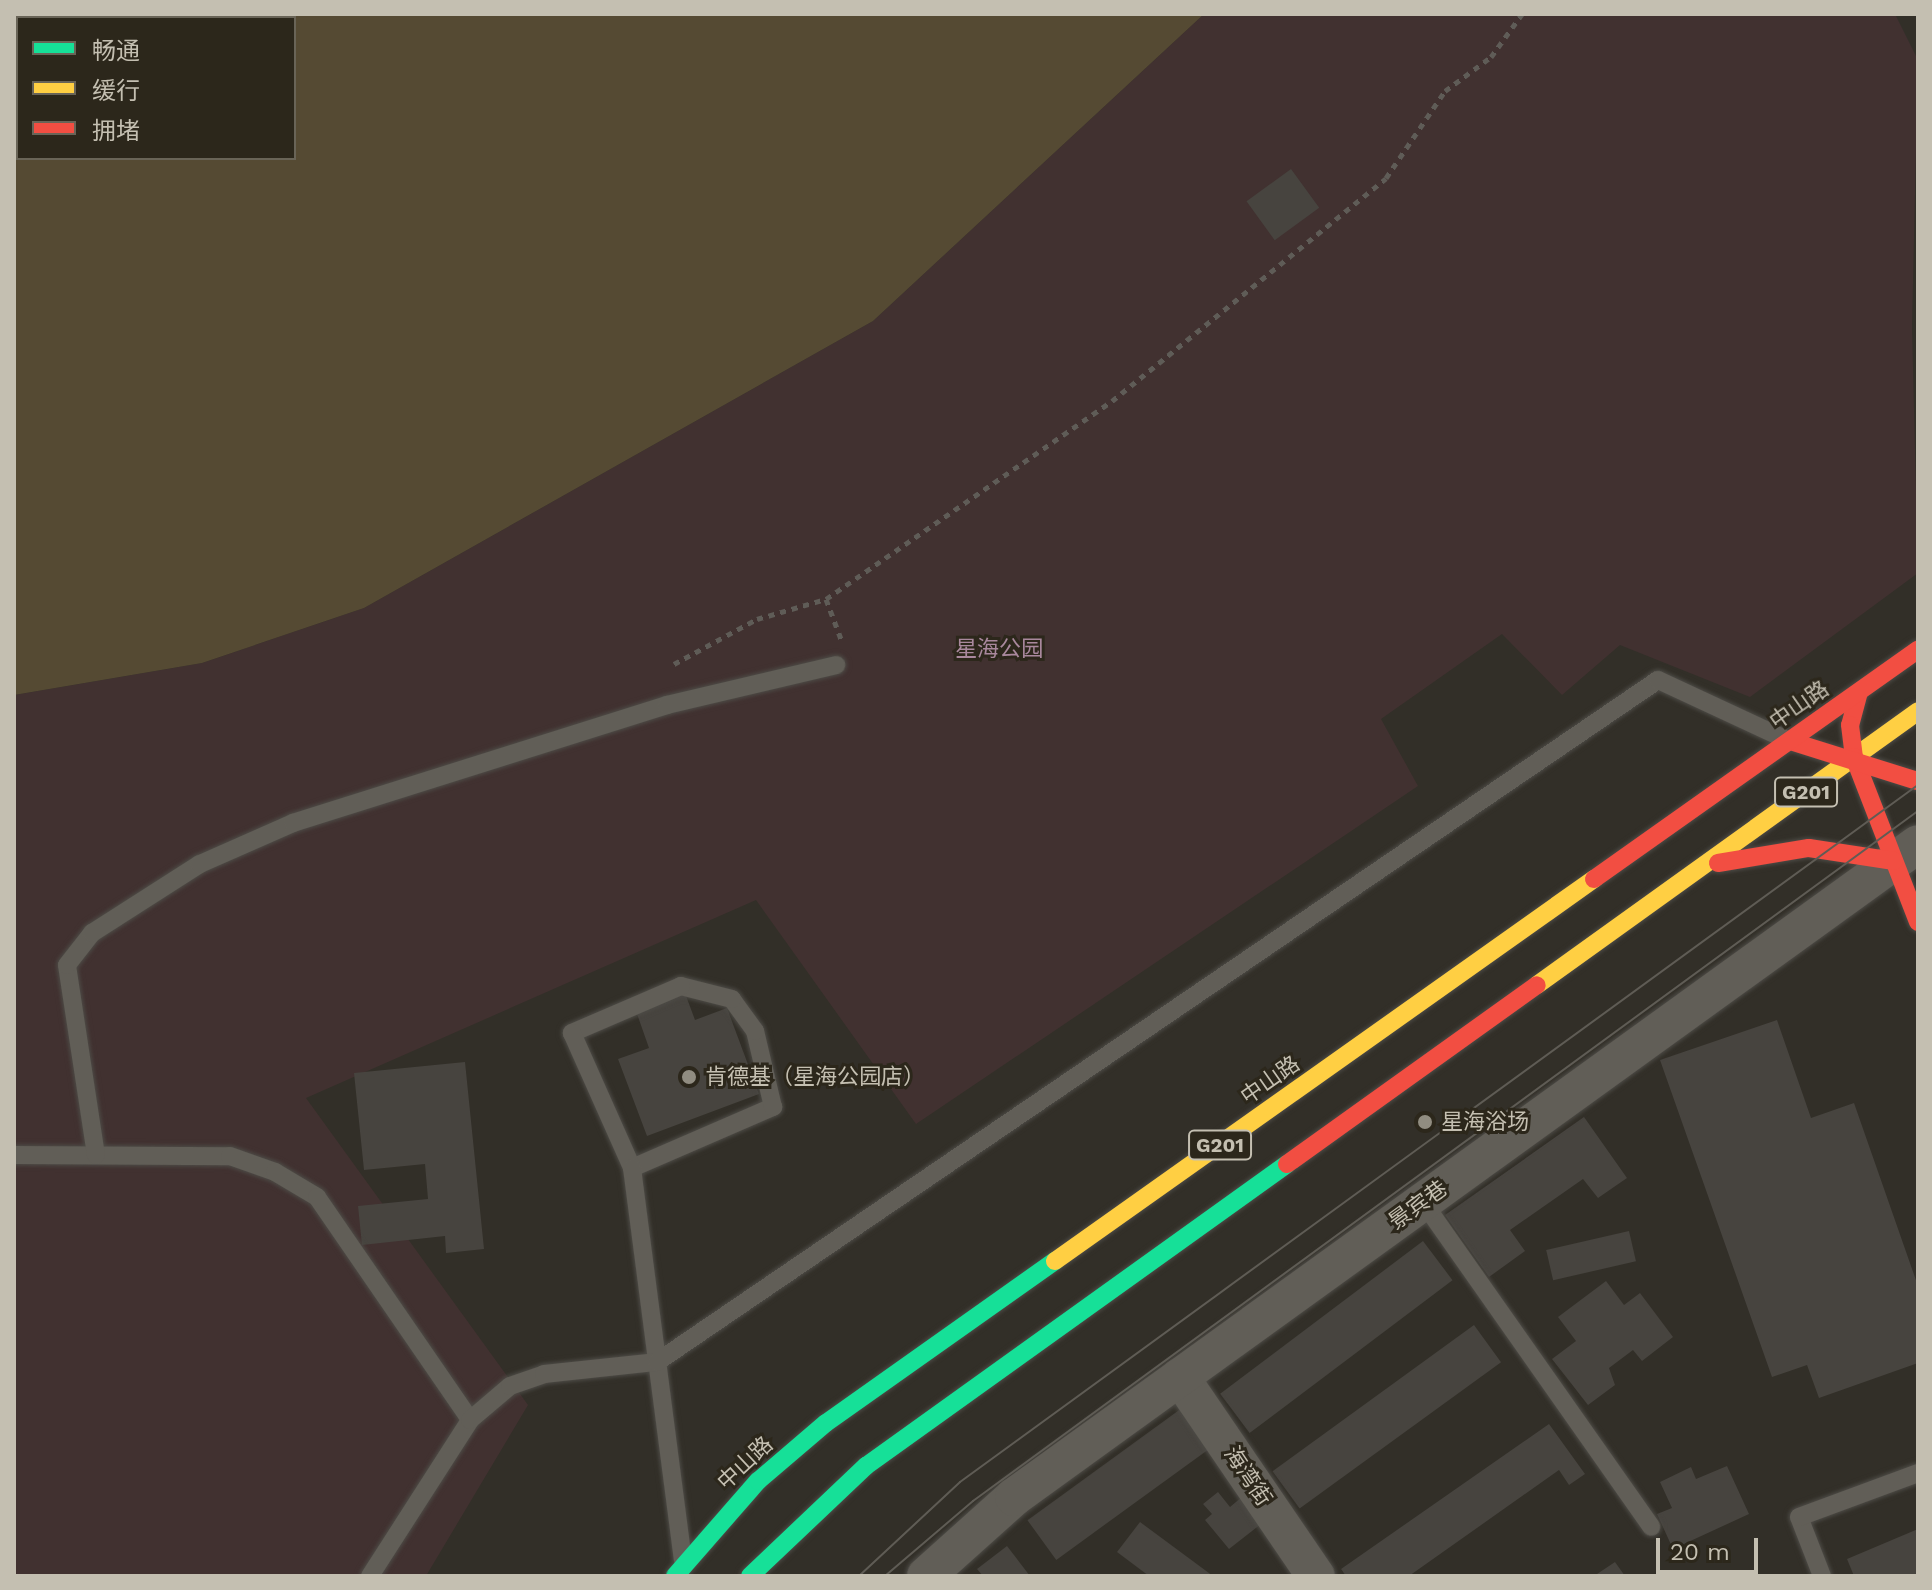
<!DOCTYPE html>
<html>
<head>
<meta charset="utf-8">
<style>
	body { margin:0 }
	#map { position:relative; width:1932px; height:1590px; overflow:hidden; background:#322f28; font-family:"Work Sans","Noto Sans SC",sans-serif }
	div>[style] { position:absolute }
	.green>* { inset:0; background:#413130 }
	.water>* { inset:0; background:#554a33 }
	.building>* { inset:0; background:#47443f; transform-origin:0 0 }
	.path>* { height:5px; margin-top:-2.5px; transform-origin:0; background:repeating-linear-gradient(90deg,#5f5c57 0 6px,transparent 0 12px) }
	.roads { filter:drop-shadow(0 0 2px #4d4b46) drop-shadow(0 0 2px #4d4b46) }
	.lane>* { height:18px; margin:-9px; padding:0 9px; transform-origin:9px; border-radius:9px; background:#615e57 }
	.street>* { height:38px; margin:-19px; padding:0 19px; transform-origin:19px; border-radius:19px; background:#615e57 }
	.fast>* { height:18px; margin:-9px; padding:0 9px; transform-origin:9px; border-radius:9px; background:#16e098 }
	.slow>* { height:18px; margin:-9px; padding:0 9px; transform-origin:9px; border-radius:9px; background:#ffcf43 }
	.jam>* { height:18px; margin:-9px; padding:0 9px; transform-origin:9px; border-radius:9px; background:#f24e42 }
	.tram>* { height:2px; margin:-1px; padding:0 1px; transform-origin:1px; border-radius:1px; background:#5f5c55 }
	.dots>* { width:22px; height:22px; translate:-50% -50%; box-sizing:border-box; border:4px solid #2c271b; border-radius:50% }
	span { translate:-50% -50%; white-space:nowrap; text-align:center; line-height:1.15; -webkit-text-stroke:6px #2c271b; paint-order:stroke }
	.shield-label span { padding:2px 6px; background:#2c271b; border:2px solid; border-radius:6px; -webkit-text-stroke-width:0 }
	.shield-label { font-size:20px; color:#c4bfb1; font-weight:700 }
	.park-label { font-size:22px; color:#a9889d }
	.street-label { font-size:22px; color:#c4bfb1 }
	.poi-label { font-size:22px; color:#c4bfb1 }
	.left { translate:0 -50%; text-align:left }
	.frame { position:absolute; inset:0; border:16px solid #c4bfb1; pointer-events:none }
	.legend { position:absolute; left:16px; top:16px; width:280px; height:144px; box-sizing:border-box; background:#2c271b; border:2px solid #696457; margin:0; padding:10px 14px; list-style:none; font-size:24px; color:#c4bfb1 }
	.legend li { display:flex; align-items:center; gap:16px; height:40px }
	.legend b { width:40px; border:2px solid #696457 }
	.scale { position:absolute; left:1656px; top:1538px; width:102px; height:36px; box-sizing:border-box; border:4px solid #c4bfb1; border-top:0; padding-left:10px; font-size:24px; line-height:28px; white-space:nowrap; color:#c4bfb1; -webkit-text-stroke:6px #2c271b; paint-order:stroke }
</style>
</head>
<body>
<div id="map">
	<div class="green">
		<i style="clip-path:polygon(1204px 14px,1895px 14px,1918px 60px,1912px 327px,1918px 573px,1750px 697px,1620px 645px,1562px 695px,1502px 634px,1381px 719px,1418px 786px,916px 1124px,756px 900px,306px 1098px,528px 1405px,426px 1576px,14px 1576px,14px 695px,202px 663px,364px 608px,873px 321px)"></i>
	</div>
	<div class="water">
		<i style="clip-path:polygon(evenodd,14px 14px,1204px 14px,873px 321px,364px 608px,202px 663px,14px 695px,14px 14px,18px 18px,294px 18px,294px 158px,18px 158px,18px 18px)"></i>
	</div>
	<div class="building">
		<i style="left:1291px;top:169px;width:48px;height:55px;rotate:54deg"></i>
		<i style="clip-path:polygon(685px 993px,695px 1020px,727px 1008px,759px 1094px,647px 1136px,618px 1059px,649px 1048px,636px 1011px)"></i>
		<i style="clip-path:polygon(1777px 1020px,1811px 1118px,1854px 1103px,1918px 1286px,1918px 1363px,1819px 1398px,1807px 1365px,1772px 1377px,1660px 1060px)"></i>
		<i style="clip-path:polygon(465px 1062px,484px 1249px,446px 1253px,445px 1236px,362px 1245px,358px 1206px,428px 1199px,425px 1164px,364px 1170px,354px 1073px)"></i>
		<i style="clip-path:polygon(1584px 1117px,1627px 1178px,1598px 1198px,1583px 1179px,1510px 1230px,1525px 1251px,1489px 1277px,1445px 1215px)"></i>
		<i style="left:1629px;top:1231px;width:31px;height:85px;rotate:77deg"></i>
		<i style="left:1423px;top:1241px;width:49px;height:254px;rotate:53deg"></i>
		<i style="clip-path:polygon(1606px 1281px,1624px 1305px,1640px 1293px,1673px 1337px,1642px 1361px,1633px 1350px,1609px 1368px,1615px 1385px,1588px 1405px,1552px 1359px,1576px 1341px,1558px 1317px)"></i>
		<i style="left:1474px;top:1325px;width:46px;height:249px;rotate:54deg"></i>
		<i style="left:1182px;top:1408px;width:49px;height:191px;rotate:54deg"></i>
		<i style="clip-path:polygon(1549px 1424px,1585px 1474px,1569px 1485px,1559px 1470px,1409px 1576px,1346px 1576px,1341px 1569px)"></i>
		<i style="clip-path:polygon(1727px 1466px,1749px 1514px,1673px 1549px,1657px 1514px,1672px 1508px,1660px 1482px,1691px 1467px,1696px 1479px)"></i>
		<i style="clip-path:polygon(1249px 1491px,1270px 1517px,1229px 1549px,1205px 1520px,1212px 1514px,1203px 1504px,1218px 1492px,1230px 1507px)"></i>
		<i style="clip-path:polygon(1140px 1522px,1213px 1576px,1149px 1576px,1117px 1552px)"></i>
		<i style="clip-path:polygon(1918px 1529px,1918px 1576px,1854px 1576px,1847px 1559px)"></i>
		<i style="clip-path:polygon(1007px 1546px,1030px 1576px,983px 1576px,977px 1569px)"></i>
		<i style="clip-path:polygon(1615px 1562px,1625px 1576px,1594px 1576px)"></i>
	</div>
	<div class="path">
		<i style="left:826px;top:599px;width:43px;rotate:69.4deg"></i>
		<i style="left:674px;top:664px;width:94px;rotate:-28.5deg"></i>
		<i style="left:757px;top:619px;width:72px;rotate:-16.2deg"></i>
		<i style="left:826px;top:599px;width:348px;rotate:-34.7deg"></i>
		<i style="left:1112px;top:401px;width:353px;rotate:-39.1deg"></i>
		<i style="left:1386px;top:178px;width:105px;rotate:-55.9deg"></i>
		<i style="left:1445px;top:91px;width:57px;rotate:-36.5deg"></i>
		<i style="left:1491px;top:57px;width:53px;rotate:-54.2deg"></i>
	</div>
	<div class="roads">
		<div class="lane">
			<i style="left:14px;top:1155px;width:216px;rotate:0.3deg"></i>
			<i style="left:230px;top:1156px;width:48px;rotate:19.6deg"></i>
			<i style="left:275px;top:1172px;width:49px;rotate:30.8deg"></i>
			<i style="left:317px;top:1197px;width:270px;rotate:55.5deg"></i>
			<i style="left:96px;top:1155px;width:192px;rotate:-98.7deg"></i>
			<i style="left:67px;top:965px;width:41px;rotate:-52deg"></i>
			<i style="left:92px;top:933px;width:128px;rotate:-32.6deg"></i>
			<i style="left:200px;top:864px;width:102px;rotate:-23.8deg"></i>
			<i style="left:293px;top:823px;width:392px;rotate:-17.5deg"></i>
			<i style="left:667px;top:705px;width:174px;rotate:-13.3deg"></i>
			<i style="left:632px;top:1168px;width:154px;rotate:-23.4deg"></i>
			<i style="left:773px;top:1107px;width:78px;rotate:-103.3deg"></i>
			<i style="left:755px;top:1031px;width:39px;rotate:-126deg"></i>
			<i style="left:732px;top:999px;width:53px;rotate:-165.7deg"></i>
			<i style="left:681px;top:986px;width:119px;rotate:156.7deg"></i>
			<i style="left:572px;top:1033px;width:148px;rotate:66deg"></i>
			<i style="left:632px;top:1168px;width:395px;rotate:82.6deg"></i>
			<i style="left:1423px;top:1202px;width:397px;rotate:54.9deg"></i>
			<i style="left:370px;top:1576px;width:185px;rotate:-57.3deg"></i>
			<i style="left:470px;top:1420px;width:52px;rotate:-40.4deg"></i>
			<i style="left:510px;top:1386px;width:36px;rotate:-19deg"></i>
			<i style="left:544px;top:1374px;width:114px;rotate:-6.1deg"></i>
			<i style="left:657px;top:1362px;width:1211px;rotate:-34.27deg"></i>
			<i style="left:1658px;top:680px;width:142px;rotate:24.9deg"></i>
			<i style="left:1822px;top:1576px;width:63px;rotate:-111.3deg"></i>
			<i style="left:1799px;top:1517px;width:127px;rotate:-20.3deg"></i>
		</div>
		<div class="street">
			<i style="left:1180px;top:1377px;width:241px;rotate:55.7deg"></i>
			<i style="left:926px;top:1576px;width:118px;rotate:-41.9deg"></i>
			<i style="left:1014px;top:1497px;width:1115px;rotate:-35.84deg"></i>
		</div>
		<div class="fast">
			<i style="left:675px;top:1576px;width:126px;rotate:-48.9deg"></i>
			<i style="left:758px;top:1481px;width:89px;rotate:-40.5deg"></i>
			<i style="left:826px;top:1423px;width:281px;rotate:-35.3deg"></i>
			<i style="left:750px;top:1576px;width:160px;rotate:-43.5deg"></i>
			<i style="left:866px;top:1466px;width:518px;rotate:-35.65deg"></i>
		</div>
		<div class="slow">
			<i style="left:1537px;top:985px;width:469px;rotate:-35.7deg"></i>
			<i style="left:1055px;top:1261px;width:661px;rotate:-35.33deg"></i>
		</div>
		<div class="jam">
			<i style="left:1859px;top:692px;width:34px;rotate:105deg"></i>
			<i style="left:1850px;top:725px;width:32px;rotate:83deg"></i>
			<i style="left:1854px;top:757px;width:177px;rotate:68.8deg"></i>
			<i style="left:1790px;top:741px;width:134px;rotate:17.4deg"></i>
			<i style="left:1718px;top:863px;width:92px;rotate:-9.4deg"></i>
			<i style="left:1809px;top:848px;width:86px;rotate:8.7deg"></i>
			<i style="left:1594px;top:879px;width:397px;rotate:-35.3deg"></i>
			<i style="left:1287px;top:1164px;width:307px;rotate:-35.6deg"></i>
		</div>
	</div>
	<div class="tram">
		<i style="left:859px;top:1576px;width:138px;rotate:-42.9deg"></i>
		<i style="left:960px;top:1482px;width:1185px;rotate:-36.04deg"></i>
		<i style="left:885px;top:1576px;width:116px;rotate:-40.4deg"></i>
		<i style="left:973px;top:1501px;width:1170px;rotate:-36.14deg"></i>
	</div>
	<div class="dots">
		<i style="left:689px;top:1077px;background:#918d81"></i>
		<i style="left:1425px;top:1122px;background:#918d81"></i>
	</div>
	<div class="shield-label">
		<span style="left:1806px;top:792px">G201</span>
		<span style="left:1220px;top:1145px">G201</span>
	</div>
	<div class="park-label">
		<span style="left:999px;top:649px">星海公园</span>
	</div>
	<div class="street-label">
		<span style="left:1799px;top:705px;rotate:-35deg">中山路</span>
		<span style="left:1270px;top:1080px;rotate:-35deg">中山路</span>
		<span style="left:1418px;top:1205px;rotate:-36deg">景宾巷</span>
		<span style="left:745px;top:1463px;rotate:-43deg">中山路</span>
		<span style="left:1248px;top:1476px;rotate:56deg">海湾街</span>
	</div>
	<div class="poi-label">
		<span class="left" style="left:705px;top:1077px">肯德基（星海公园店）</span>
		<span class="left" style="left:1441px;top:1122px">星海浴场</span>
	</div>
	<div class="frame"></div>
	<ul class="legend">
	<li><b style="height:10px;background:#16e098"></b>畅通</li>
	<li><b style="height:10px;background:#ffcf43"></b>缓行</li>
	<li><b style="height:10px;background:#f24e42"></b>拥堵</li>
	</ul>
	<div class="scale">20 m</div>
</div>
</body>
</html>
